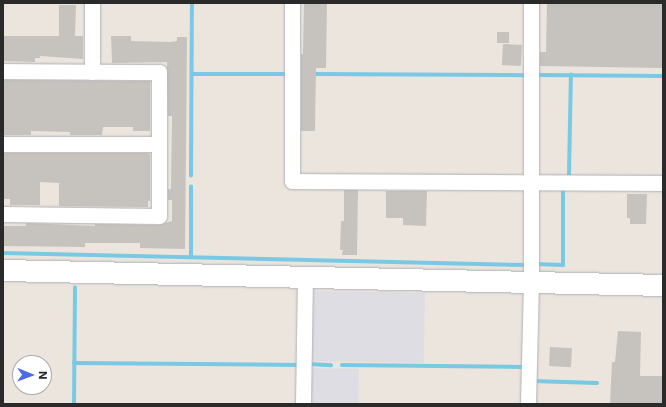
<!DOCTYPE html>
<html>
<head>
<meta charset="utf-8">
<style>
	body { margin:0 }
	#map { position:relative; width:666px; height:407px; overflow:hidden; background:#ebe5dd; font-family:Inter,sans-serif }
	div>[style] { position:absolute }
	.industrial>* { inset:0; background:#dfdde4; transform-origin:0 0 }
	.stream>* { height:3.5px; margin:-1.75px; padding:0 1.75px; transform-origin:1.75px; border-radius:1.75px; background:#79c9e4 }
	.building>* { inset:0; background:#c6c2bd; transform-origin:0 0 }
	.roads { filter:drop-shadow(0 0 1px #aeb0b9) drop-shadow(0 0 1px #aeb0b9) }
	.street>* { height:15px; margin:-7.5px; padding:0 7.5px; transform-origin:7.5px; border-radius:7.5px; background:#fff }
	.secondary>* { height:21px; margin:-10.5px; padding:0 10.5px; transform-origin:10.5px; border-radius:10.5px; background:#fff }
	span { translate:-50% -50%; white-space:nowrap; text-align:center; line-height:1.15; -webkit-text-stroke:3px #fff; paint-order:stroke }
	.frame { position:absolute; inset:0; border:4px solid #2a2a2a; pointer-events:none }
	.north { position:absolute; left:12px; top:355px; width:40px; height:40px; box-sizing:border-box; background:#fff; border:1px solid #aaa; border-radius:50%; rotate:91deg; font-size:11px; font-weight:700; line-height:16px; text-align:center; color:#2a2a2a }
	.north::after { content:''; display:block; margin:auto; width:14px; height:18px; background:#4c6be9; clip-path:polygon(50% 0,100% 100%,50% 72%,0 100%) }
</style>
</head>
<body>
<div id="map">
	<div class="industrial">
		<i style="left:310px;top:291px;width:115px;height:70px;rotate:1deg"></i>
		<i style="left:308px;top:368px;width:51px;height:36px;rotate:1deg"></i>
	</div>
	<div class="stream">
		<i style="left:192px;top:74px;width:92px"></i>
		<i style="left:311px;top:74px;width:215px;rotate:0.3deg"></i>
		<i style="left:537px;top:75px;width:126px;rotate:0.5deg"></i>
		<i style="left:569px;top:175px;width:100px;rotate:-88.9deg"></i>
		<i style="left:191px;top:176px;width:173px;rotate:-89.7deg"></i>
		<i style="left:3px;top:253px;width:522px;rotate:1.32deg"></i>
		<i style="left:191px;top:257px;width:70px;rotate:-90deg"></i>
		<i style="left:536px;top:264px;width:27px;rotate:2deg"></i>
		<i style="left:563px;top:265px;width:76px;rotate:-90deg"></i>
		<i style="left:74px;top:363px;width:223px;rotate:0.5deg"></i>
		<i style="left:309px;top:364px;width:22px;rotate:3deg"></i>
		<i style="left:342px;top:365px;width:180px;rotate:0.6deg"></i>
		<i style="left:532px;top:381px;width:65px;rotate:1.8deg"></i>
		<i style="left:74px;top:404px;width:116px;rotate:-89.5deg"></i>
	</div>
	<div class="building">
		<i style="clip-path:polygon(304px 3px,327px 3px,326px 68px,316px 68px,315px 131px,301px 131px,301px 54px,303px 54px)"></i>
		<i style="clip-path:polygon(547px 3px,663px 3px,663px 68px,540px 66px,540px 52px,546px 52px)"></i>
		<i style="clip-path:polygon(59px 5px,76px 5px,75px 36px,83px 36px,83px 59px,40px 56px,40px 58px,35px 58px,35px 62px,3px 61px,3px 36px,59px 36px)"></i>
		<i style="left:497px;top:32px;width:12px;height:11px"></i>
		<i style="clip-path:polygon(111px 36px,131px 36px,131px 41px,170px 42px,177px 41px,177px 37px,187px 37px,185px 249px,140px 248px,140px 243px,85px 243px,85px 247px,3px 246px,3px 226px,26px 226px,26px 223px,95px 226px,95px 224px,159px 225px,172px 221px,172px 200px,168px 200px,168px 189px,171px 189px,172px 116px,168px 116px,167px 62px,112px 63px)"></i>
		<i style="left:503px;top:44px;width:19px;height:21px;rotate:3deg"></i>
		<i style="clip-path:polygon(3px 80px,150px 81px,150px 131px,133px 131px,133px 127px,103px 127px,102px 135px,70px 135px,70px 132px,31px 131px,31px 135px,3px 135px)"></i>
		<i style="clip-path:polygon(3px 153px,148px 153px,150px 155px,150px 201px,148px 201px,148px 207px,59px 206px,59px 183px,40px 182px,40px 205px,10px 205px,10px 199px,3px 199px)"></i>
		<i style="clip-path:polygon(344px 190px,358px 190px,357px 255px,342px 255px,343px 250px,340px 250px,341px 221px,344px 221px)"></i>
		<i style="clip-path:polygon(386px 191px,427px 191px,426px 226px,403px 225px,403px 218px,386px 218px)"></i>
		<i style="clip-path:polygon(627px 194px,647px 194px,646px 224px,630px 224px,630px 218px,627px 218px)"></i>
		<i style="clip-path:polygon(618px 331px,641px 332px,640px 376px,663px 376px,663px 404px,610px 404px,612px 362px,615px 362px)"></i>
		<i style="left:550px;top:347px;width:22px;height:19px;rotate:3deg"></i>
	</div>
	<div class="roads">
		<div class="street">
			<i style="left:292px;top:3px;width:178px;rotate:90deg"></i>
			<i style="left:292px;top:181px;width:371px;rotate:0.3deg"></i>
			<i style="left:3px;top:71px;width:156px;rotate:0.4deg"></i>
			<i style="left:159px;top:72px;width:144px;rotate:90deg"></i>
			<i style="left:159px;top:216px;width:156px;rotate:-179.3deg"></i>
			<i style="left:92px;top:72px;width:69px;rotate:-90deg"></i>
			<i style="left:3px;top:144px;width:156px"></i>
			<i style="left:303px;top:404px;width:128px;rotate:-89.1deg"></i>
			<i style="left:528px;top:404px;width:123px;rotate:-88.6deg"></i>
			<i style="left:531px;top:281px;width:278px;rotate:-90deg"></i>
		</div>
		<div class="secondary">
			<i style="left:3px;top:270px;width:660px;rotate:1.3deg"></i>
		</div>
	</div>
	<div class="frame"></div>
	<div class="north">N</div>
</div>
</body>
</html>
